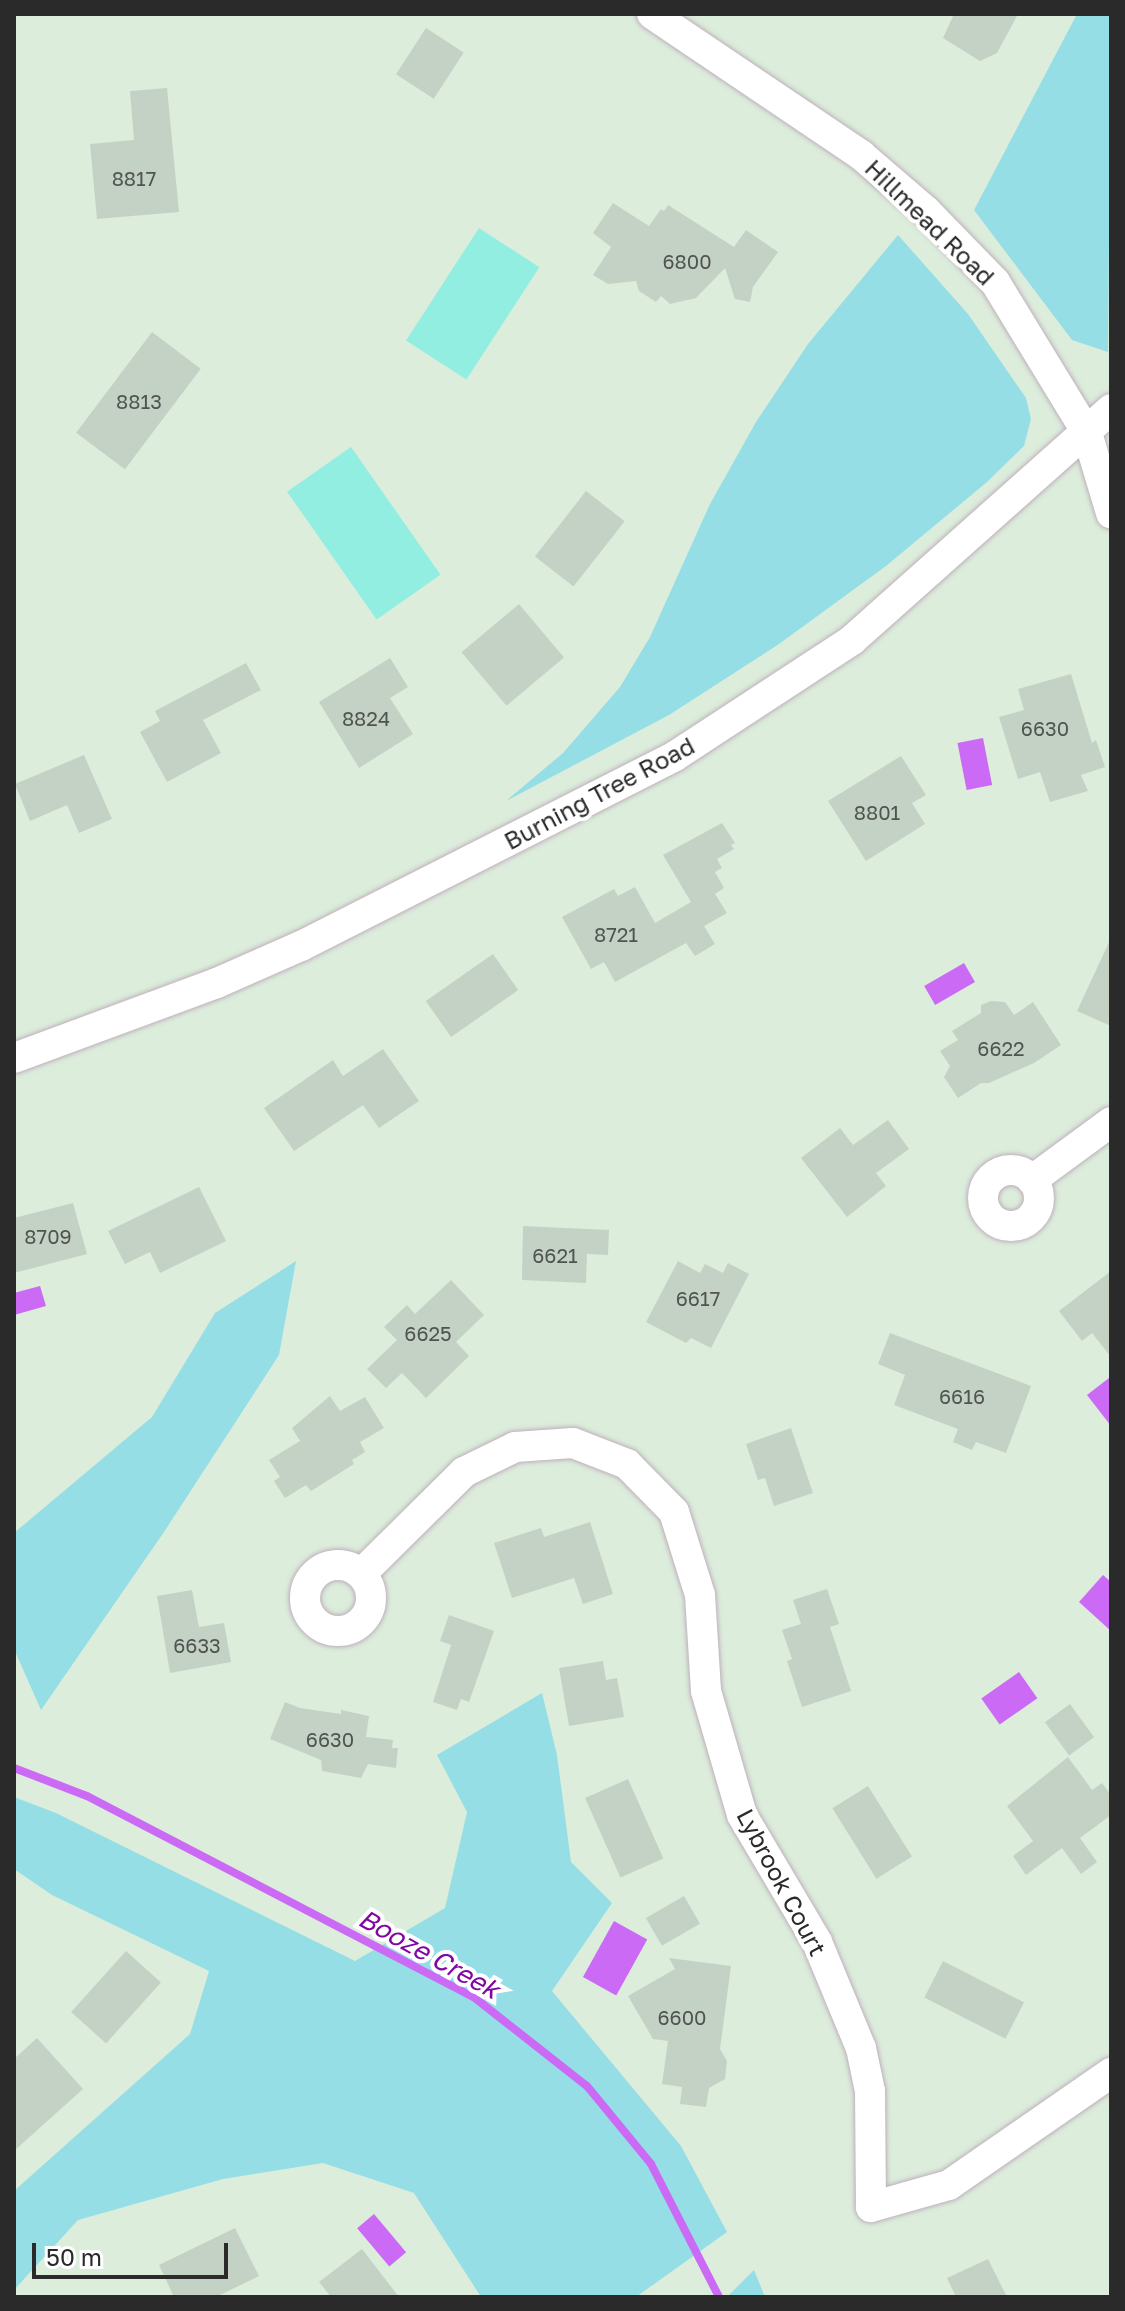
<!DOCTYPE html>
<html>
<head>
<meta charset="utf-8">
<style>
	body { margin:0 }
	#map { position:relative; width:1125px; height:2311px; overflow:hidden; background:#dceddc; font-family:"Golos Text",sans-serif }
	div>[style] { position:absolute }
	.green>* { inset:0; background:#96dee6 }
	.pitch>* { inset:0; background:#91eee1; transform-origin:0 0 }
	.water>* { inset:0; background:#cb6af4; transform-origin:0 0 }
	.stream>* { height:8px; margin:-4px; padding:0 4px; transform-origin:4px; border-radius:4px; background:#cb6af4 }
	.building>* { inset:0; background:#c4d2c5; transform-origin:0 0 }
	.roads { filter:drop-shadow(0 0 2px #bfb0bb) drop-shadow(0 0 2px #bfb0bb) }
	.minor>* { height:30px; margin:-15px; padding:0 15px; transform-origin:15px; border-radius:15px; background:#fff }
	.minor>.ring { margin:-15px; padding:0; box-sizing:content-box; background:none; border:30px solid #fff; border-radius:50% }
	span { translate:-50% -50%; white-space:nowrap; text-align:center; line-height:1.15; -webkit-text-stroke:8px #fff; paint-order:stroke }
	.number-label { font-size:20px; color:#505451 }
	.number-label span { -webkit-text-stroke-width:0 }
	.street-label { font-size:24px; color:#2a2a2a }
	.water-label { font-size:26px; color:#8007a1; font-style:italic }
	.frame { position:absolute; inset:0; border:16px solid #2a2a2a; pointer-events:none }
	.scale { position:absolute; left:32px; top:2243px; width:196px; height:36px; box-sizing:border-box; border:4px solid #2a2a2a; border-top:0; padding-left:10px; font-size:24px; line-height:28px; white-space:nowrap; color:#2a2a2a; -webkit-text-stroke:6px #fff; paint-order:stroke }
</style>
</head>
<body>
<div id="map">
	<div class="green">
		<i style="clip-path:polygon(1077px 14px,1111px 14px,1108px 352px,1072px 340px,974px 210px)"></i>
		<i style="clip-path:polygon(898px 235px,968px 314px,1026px 398px,1031px 419px,1024px 446px,987px 482px,886px 566px,779px 644px,669px 715px,506px 801px,563px 753px,620px 687px,650px 637px,710px 504px,756px 422px,808px 344px)"></i>
		<i style="clip-path:polygon(296px 1261px,279px 1355px,164px 1532px,41px 1710px,14px 1649px,14px 1533px,152px 1417px,215px 1313px)"></i>
		<i style="clip-path:polygon(542px 1693px,557px 1755px,571px 1862px,612px 1903px,552px 1991px,681px 2146px,727px 2232px,636px 2297px,481px 2297px,414px 2193px,323px 2163px,223px 2179px,78px 2220px,14px 2290px,14px 2191px,190px 2034px,209px 1971px,52px 1895px,14px 1869px,14px 1797px,56px 1813px,355px 1961px,445px 1908px,467px 1812px,437px 1755px)"></i>
		<i style="clip-path:polygon(754px 2270px,765px 2297px,727px 2297px)"></i>
	</div>
	<div class="pitch">
		<i style="left:479px;top:228px;width:72px;height:134px;rotate:33deg"></i>
		<i style="left:351px;top:447px;width:156px;height:78px;rotate:55deg"></i>
	</div>
	<div class="water">
		<i style="left:983px;top:738px;width:48px;height:26px;rotate:79deg"></i>
		<i style="left:964px;top:963px;width:22px;height:46px;rotate:60deg"></i>
		<i style="clip-path:polygon(40px 1286px,46px 1306px,14px 1315px,14px 1293px)"></i>
		<i style="clip-path:polygon(1109px 1378px,1111px 1380px,1111px 1426px,1087px 1395px)"></i>
		<i style="clip-path:polygon(1103px 1575px,1111px 1582px,1111px 1631px,1079px 1602px)"></i>
		<i style="left:1019px;top:1672px;width:32px;height:46px;rotate:55deg"></i>
		<i style="left:614px;top:1921px;width:38px;height:64px;rotate:29deg"></i>
		<i style="left:374px;top:2214px;width:50px;height:22px;rotate:50deg"></i>
	</div>
	<div class="stream">
		<i style="left:14px;top:1768px;width:78px;rotate:21deg"></i>
		<i style="left:87px;top:1796px;width:437px;rotate:27.5deg"></i>
		<i style="left:475px;top:1998px;width:142px;rotate:38.2deg"></i>
		<i style="left:587px;top:2086px;width:101px;rotate:50.6deg"></i>
		<i style="left:651px;top:2164px;width:149px;rotate:62.9deg"></i>
	</div>
	<div class="building">
		<i style="clip-path:polygon(954px 14px,1018px 14px,997px 53px,980px 61px,943px 38px)"></i>
		<i style="left:426px;top:28px;width:45px;height:55px;rotate:33deg"></i>
		<i style="clip-path:polygon(167px 88px,179px 212px,97px 219px,90px 144px,134px 140px,130px 91px)"></i>
		<i style="clip-path:polygon(613px 203px,649px 226px,661px 209px,664px 211px,668px 205px,734px 247px,746px 230px,778px 252px,753px 287px,750px 302px,735px 299px,725px 268px,696px 298px,670px 304px,661px 296px,656px 302px,639px 291px,636px 281px,608px 284px,593px 275px,611px 247px,593px 233px)"></i>
		<i style="left:152px;top:332px;width:61px;height:126px;rotate:37deg"></i>
		<i style="left:586px;top:491px;width:49px;height:83px;rotate:38deg"></i>
		<i style="left:519px;top:604px;width:70px;height:75px;rotate:50deg"></i>
		<i style="clip-path:polygon(390px 658px,408px 687px,390px 698px,413px 734px,359px 768px,319px 702px)"></i>
		<i style="clip-path:polygon(246px 663px,261px 690px,203px 720px,221px 753px,167px 782px,140px 732px,160px 721px,155px 711px)"></i>
		<i style="clip-path:polygon(1071px 674px,1092px 743px,1096px 740px,1105px 767px,1081px 775px,1088px 791px,1050px 802px,1040px 772px,1018px 779px,999px 717px,1024px 710px,1018px 689px)"></i>
		<i style="clip-path:polygon(84px 755px,112px 819px,79px 833px,67px 805px,30px 821px,15px 784px)"></i>
		<i style="clip-path:polygon(901px 756px,926px 795px,912px 803px,925px 824px,866px 861px,828px 801px)"></i>
		<i style="clip-path:polygon(722px 823px,735px 843px,731px 845px,734px 849px,717px 859px,722px 868px,715px 872px,724px 888px,715px 894px,727px 913px,704px 926px,715px 944px,695px 956px,686px 943px,615px 982px,604px 962px,591px 969px,562px 917px,614px 889px,618px 896px,635px 887px,655px 923px,691px 902px,663px 855px)"></i>
		<i style="clip-path:polygon(1111px 938px,1111px 1026px,1077px 1011px)"></i>
		<i style="left:493px;top:954px;width:44px;height:82px;rotate:55deg"></i>
		<i style="clip-path:polygon(991px 1001px,1005px 1002px,1014px 1015px,1033px 1002px,1061px 1045px,1034px 1063px,989px 1083px,981px 1083px,958px 1098px,944px 1077px,950px 1066px,940px 1051px,958px 1040px,952px 1031px,981px 1013px,981px 1005px)"></i>
		<i style="clip-path:polygon(383px 1049px,419px 1101px,379px 1128px,363px 1105px,294px 1151px,264px 1108px,333px 1060px,343px 1076px)"></i>
		<i style="clip-path:polygon(888px 1120px,909px 1149px,876px 1173px,886px 1186px,847px 1217px,801px 1158px,840px 1128px,853px 1145px)"></i>
		<i style="clip-path:polygon(199px 1187px,226px 1241px,160px 1273px,150px 1252px,125px 1264px,108px 1231px)"></i>
		<i style="clip-path:polygon(73px 1203px,87px 1254px,14px 1273px,14px 1218px)"></i>
		<i style="clip-path:polygon(523px 1226px,609px 1230px,608px 1255px,587px 1254px,586px 1283px,522px 1280px)"></i>
		<i style="clip-path:polygon(678px 1261px,700px 1273px,705px 1264px,723px 1273px,728px 1263px,749px 1274px,711px 1348px,691px 1338px,686px 1343px,646px 1322px)"></i>
		<i style="clip-path:polygon(1111px 1271px,1111px 1357px,1092px 1333px,1082px 1341px,1059px 1311px)"></i>
		<i style="clip-path:polygon(451px 1280px,484px 1315px,456px 1342px,469px 1356px,426px 1398px,402px 1373px,386px 1388px,367px 1369px,397px 1340px,384px 1327px,407px 1305px,415px 1314px)"></i>
		<i style="clip-path:polygon(890px 1333px,1031px 1386px,1006px 1453px,976px 1442px,972px 1450px,953px 1442px,958px 1429px,894px 1405px,905px 1375px,878px 1364px)"></i>
		<i style="clip-path:polygon(330px 1396px,340px 1411px,365px 1397px,384px 1428px,360px 1442px,365px 1452px,352px 1460px,354px 1464px,311px 1491px,306px 1485px,285px 1498px,274px 1481px,280px 1477px,269px 1460px,300px 1441px,292px 1428px)"></i>
		<i style="clip-path:polygon(791px 1428px,813px 1493px,774px 1506px,765px 1478px,758px 1480px,746px 1444px)"></i>
		<i style="clip-path:polygon(590px 1522px,613px 1594px,583px 1604px,574px 1578px,512px 1598px,494px 1543px,541px 1528px,544px 1537px)"></i>
		<i style="clip-path:polygon(827px 1589px,839px 1624px,830px 1627px,851px 1691px,802px 1707px,787px 1661px,792px 1659px,782px 1630px,801px 1624px,793px 1600px)"></i>
		<i style="clip-path:polygon(192px 1590px,199px 1627px,224px 1623px,231px 1662px,170px 1673px,157px 1596px)"></i>
		<i style="clip-path:polygon(449px 1615px,494px 1631px,469px 1702px,461px 1699px,457px 1710px,433px 1702px,451px 1645px,440px 1641px)"></i>
		<i style="clip-path:polygon(603px 1661px,606px 1680px,617px 1678px,624px 1717px,569px 1726px,559px 1668px)"></i>
		<i style="clip-path:polygon(285px 1702px,300px 1708px,341px 1714px,341px 1710px,369px 1716px,366px 1737px,393px 1740px,392px 1748px,398px 1748px,396px 1768px,368px 1764px,361px 1778px,322px 1771px,321px 1760px,270px 1739px)"></i>
		<i style="left:1070px;top:1704px;width:41px;height:31px;rotate:54deg"></i>
		<i style="clip-path:polygon(1068px 1757px,1092px 1790px,1102px 1783px,1111px 1795px,1111px 1815px,1080px 1838px,1097px 1862px,1081px 1874px,1062px 1848px,1026px 1875px,1013px 1856px,1033px 1841px,1007px 1806px)"></i>
		<i style="left:628px;top:1779px;width:87px;height:47px;rotate:66deg"></i>
		<i style="left:868px;top:1786px;width:83px;height:42px;rotate:58deg"></i>
		<i style="left:684px;top:1896px;width:32px;height:44px;rotate:60deg"></i>
		<i style="left:126px;top:1951px;width:47px;height:82px;rotate:42deg"></i>
		<i style="clip-path:polygon(669px 1958px,731px 1966px,720px 2049px,727px 2061px,725px 2079px,709px 2088px,706px 2107px,680px 2104px,682px 2087px,662px 2084px,668px 2041px,653px 2039px,628px 1996px,675px 1969px)"></i>
		<i style="left:943px;top:1961px;width:91px;height:41px;rotate:27deg"></i>
		<i style="clip-path:polygon(37px 2038px,83px 2089px,14px 2151px,14px 2059px)"></i>
		<i style="clip-path:polygon(235px 2228px,259px 2276px,216px 2297px,174px 2297px,159px 2265px)"></i>
		<i style="clip-path:polygon(362px 2249px,399px 2297px,331px 2297px,319px 2282px)"></i>
		<i style="clip-path:polygon(988px 2259px,1007px 2297px,956px 2297px,947px 2278px)"></i>
	</div>
	<div class="roads">
		<div class="minor">
			<i style="left:652px;top:14px;width:252px;rotate:34deg"></i>
			<i style="left:861px;top:155px;width:86px;rotate:40.7deg"></i>
			<i style="left:926px;top:211px;width:99px;rotate:45.8deg"></i>
			<i style="left:995px;top:282px;width:177px;rotate:58.6deg"></i>
			<i style="left:1087px;top:433px;width:84px;rotate:73.3deg"></i>
			<i style="left:14px;top:1058px;width:216px;rotate:-20.3deg"></i>
			<i style="left:217px;top:983px;width:92px;rotate:-23.8deg"></i>
			<i style="left:301px;top:946px;width:419px;rotate:-26.9deg"></i>
			<i style="left:675px;top:756px;width:212px;rotate:-33.2deg"></i>
			<i style="left:852px;top:640px;width:347px;rotate:-41.7deg"></i>
			<i class="ring" style="left:983px;top:1170px;width:26px;height:26px"></i>
			<i style="left:1032px;top:1180px;width:98px;rotate:-36.3deg"></i>
			<i class="ring" style="left:305px;top:1565px;width:36px;height:36px"></i>
			<i style="left:361px;top:1574px;width:145px;rotate:-44.7deg"></i>
			<i style="left:464px;top:1472px;width:57px;rotate:-26.1deg"></i>
			<i style="left:515px;top:1447px;width:58px;rotate:-3.9deg"></i>
			<i style="left:573px;top:1443px;width:58px;rotate:21.3deg"></i>
			<i style="left:627px;top:1464px;width:67px;rotate:45.6deg"></i>
			<i style="left:674px;top:1512px;width:87px;rotate:72.6deg"></i>
			<i style="left:700px;top:1595px;width:96px;rotate:86.4deg"></i>
			<i style="left:706px;top:1691px;width:129px;rotate:73.8deg"></i>
			<i style="left:742px;top:1815px;width:147px;rotate:59.4deg"></i>
			<i style="left:817px;top:1942px;width:115px;rotate:67.5deg"></i>
			<i style="left:861px;top:2048px;width:44px;rotate:78.2deg"></i>
			<i style="left:870px;top:2091px;width:116px;rotate:89.5deg"></i>
			<i style="left:871px;top:2207px;width:81px;rotate:-15.8deg"></i>
			<i style="left:949px;top:2185px;width:197px;rotate:-34.7deg"></i>
		</div>
	</div>
	<div class="number-label">
		<span style="left:134px;top:178px">8817</span>
		<span style="left:687px;top:261px">6800</span>
		<span style="left:139px;top:401px">8813</span>
		<span style="left:366px;top:718px">8824</span>
		<span style="left:1045px;top:728px">6630</span>
		<span style="left:877px;top:812px">8801</span>
		<span style="left:616px;top:934px">8721</span>
		<span style="left:1001px;top:1048px">6622</span>
		<span style="left:48px;top:1236px">8709</span>
		<span style="left:555px;top:1255px">6621</span>
		<span style="left:698px;top:1298px">6617</span>
		<span style="left:428px;top:1333px">6625</span>
		<span style="left:962px;top:1396px">6616</span>
		<span style="left:197px;top:1645px">6633</span>
		<span style="left:330px;top:1739px">6630</span>
		<span style="left:682px;top:2017px">6600</span>
	</div>
	<div class="street-label">
		<span style="left:930px;top:222px;rotate:44deg">Hillmead Road</span>
		<span style="left:599px;top:793px;rotate:-28deg">Burning Tree Road</span>
		<span style="left:782px;top:1882px;rotate:62deg">Lybrook Court</span>
	</div>
	<div class="water-label">
		<span style="left:429px;top:1954px;rotate:29deg">Booze Creek</span>
	</div>
	<div class="frame"></div>
	<div class="scale">50 m</div>
</div>
</body>
</html>
